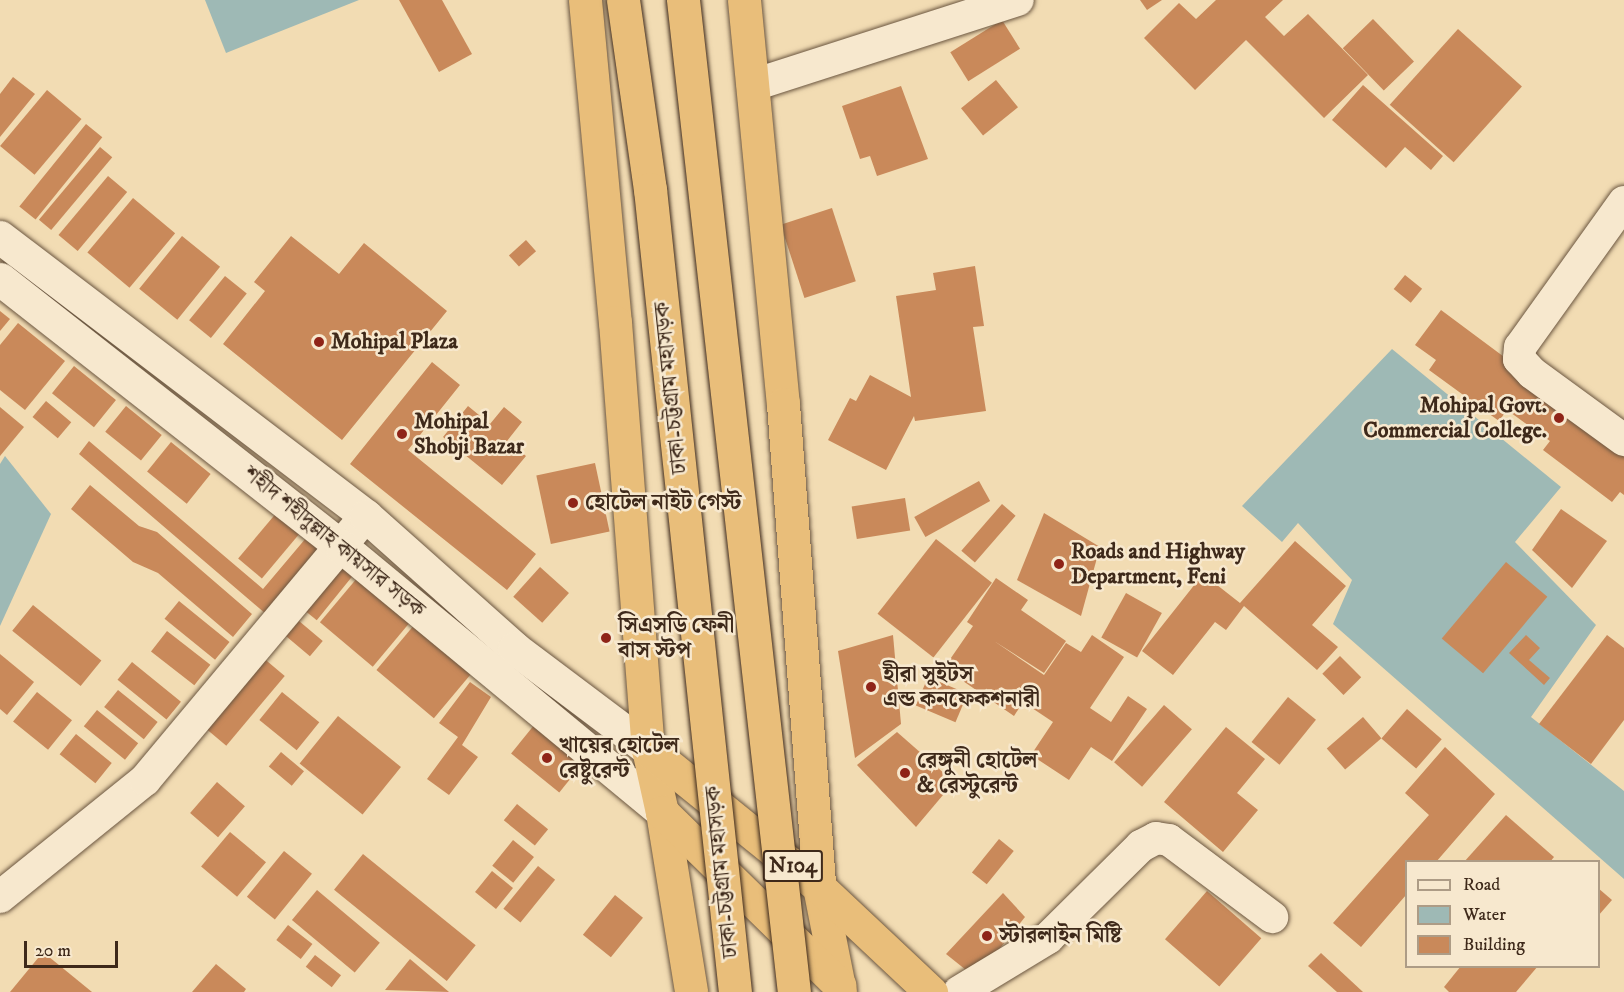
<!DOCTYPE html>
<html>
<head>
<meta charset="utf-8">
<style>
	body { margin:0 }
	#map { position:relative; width:1624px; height:992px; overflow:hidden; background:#f2dcb3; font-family:"IM FELL DW Pica","Noto Serif Bengali",serif }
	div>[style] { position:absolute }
	.water>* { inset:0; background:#9eb9b5 }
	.building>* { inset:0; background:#c9895a; transform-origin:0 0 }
	.roads { filter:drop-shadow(0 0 2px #6b5640) drop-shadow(0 0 2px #6b5640) }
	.street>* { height:32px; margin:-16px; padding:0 16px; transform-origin:16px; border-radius:16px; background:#f7e8ce }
	.secondary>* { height:33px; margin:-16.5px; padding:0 16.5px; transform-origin:16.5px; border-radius:16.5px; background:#f7e8ce }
	.highway>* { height:33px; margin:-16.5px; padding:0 16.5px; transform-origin:16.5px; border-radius:16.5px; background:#e9be7a }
	.bridges { filter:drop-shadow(0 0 2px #3e291a) drop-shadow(0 0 2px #3e291a) }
	.highway-bridge>* { height:33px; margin:-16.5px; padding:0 16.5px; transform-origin:16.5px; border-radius:16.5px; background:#e9be7a }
	.dots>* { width:16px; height:16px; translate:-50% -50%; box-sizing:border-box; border:3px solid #f7e8ce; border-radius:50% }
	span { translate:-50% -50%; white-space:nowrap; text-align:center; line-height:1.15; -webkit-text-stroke:5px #f7e8ce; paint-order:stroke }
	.shield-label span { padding:2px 4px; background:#f7e8ce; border:2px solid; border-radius:4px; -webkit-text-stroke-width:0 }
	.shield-label { font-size:21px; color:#3e291a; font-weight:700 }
	.poi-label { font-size:22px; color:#3e291a; font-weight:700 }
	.left { translate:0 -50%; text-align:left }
	.right { translate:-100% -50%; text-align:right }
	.street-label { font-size:22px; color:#3e291a }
	.legend { position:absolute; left:1405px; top:860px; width:195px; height:108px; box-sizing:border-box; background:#f7e8ce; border:2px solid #ad9c86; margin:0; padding:8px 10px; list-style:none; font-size:18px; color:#3e291a }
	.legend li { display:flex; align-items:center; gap:12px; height:30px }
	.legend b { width:30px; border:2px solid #ad9c86 }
	.scale { position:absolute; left:24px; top:941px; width:94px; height:27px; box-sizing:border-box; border:3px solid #3e291a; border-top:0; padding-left:8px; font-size:18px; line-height:21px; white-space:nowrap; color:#3e291a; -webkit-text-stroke:4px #f7e8ce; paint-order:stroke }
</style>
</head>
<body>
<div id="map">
	<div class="water">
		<i style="clip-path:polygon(205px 0,359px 0,226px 53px)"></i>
		<i style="clip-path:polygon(1392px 349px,1561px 487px,1515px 542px,1596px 625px,1531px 717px,1624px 791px,1624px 879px,1333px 624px,1352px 580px,1298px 523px,1282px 542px,1242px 506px)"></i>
		<i style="clip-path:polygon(5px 456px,51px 514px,0 626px,0 464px)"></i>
	</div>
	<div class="building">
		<i style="clip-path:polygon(399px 0,442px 0,472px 54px,439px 72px)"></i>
		<i style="clip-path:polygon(1140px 0,1162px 0,1147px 10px)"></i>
		<i style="clip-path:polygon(1216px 0,1283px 0,1265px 17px,1284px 36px,1308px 14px,1368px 75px,1324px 118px,1246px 40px,1195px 90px,1144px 38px,1179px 3px,1196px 19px)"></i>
		<i style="left:1373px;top:19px;width:59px;height:42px;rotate:46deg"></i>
		<i style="left:1002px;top:20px;width:34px;height:61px;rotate:58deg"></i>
		<i style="left:1458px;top:29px;width:86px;height:102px;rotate:42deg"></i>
		<i style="clip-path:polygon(13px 77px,35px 94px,0 137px,0 94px)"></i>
		<i style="left:996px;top:80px;width:35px;height:45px;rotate:51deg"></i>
		<i style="clip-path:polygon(1363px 85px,1443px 156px,1431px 170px,1405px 147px,1386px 168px,1332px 120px)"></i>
		<i style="clip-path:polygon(901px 86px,928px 159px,877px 176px,870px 156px,860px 159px,842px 106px)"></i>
		<i style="left:47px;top:90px;width:45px;height:73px;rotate:40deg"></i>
		<i style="left:86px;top:124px;width:21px;height:106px;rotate:39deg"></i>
		<i style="left:100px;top:147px;width:16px;height:95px;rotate:40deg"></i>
		<i style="left:108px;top:176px;width:25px;height:77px;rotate:40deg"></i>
		<i style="left:133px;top:198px;width:55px;height:71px;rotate:40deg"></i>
		<i style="left:832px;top:208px;width:77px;height:54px;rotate:72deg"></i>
		<i style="left:182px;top:236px;width:49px;height:68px;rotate:39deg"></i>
		<i style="clip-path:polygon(291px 236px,339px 274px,364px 243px,447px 311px,342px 440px,223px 344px,265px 291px,254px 282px)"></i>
		<i style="left:526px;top:240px;width:15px;height:23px;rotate:48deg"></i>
		<i style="clip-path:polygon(975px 266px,984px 326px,973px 327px,986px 411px,915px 421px,914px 416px,886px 470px,828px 440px,850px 398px,856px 401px,870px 375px,911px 397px,896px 296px,936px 290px,933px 273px)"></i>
		<i style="left:1405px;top:275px;width:22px;height:18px;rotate:39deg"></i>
		<i style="left:225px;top:276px;width:28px;height:57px;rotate:39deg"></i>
		<i style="clip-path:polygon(1441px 310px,1624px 446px,1624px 495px,1620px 492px,1612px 502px,1543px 450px,1550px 441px,1507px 410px,1499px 421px,1429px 370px,1436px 360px,1415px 345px)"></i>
		<i style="clip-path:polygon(0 311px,10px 319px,0 331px)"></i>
		<i style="clip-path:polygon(18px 323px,65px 361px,25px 410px,0 390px,0 345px)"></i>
		<i style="clip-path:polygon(432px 362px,460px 385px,408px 450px,536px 554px,507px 590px,350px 464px)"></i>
		<i style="left:74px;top:366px;width:54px;height:35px;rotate:39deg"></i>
		<i style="left:46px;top:401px;width:33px;height:21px;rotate:40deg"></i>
		<i style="left:126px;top:406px;width:46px;height:33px;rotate:39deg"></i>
		<i style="clip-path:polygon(468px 406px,490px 424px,504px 407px,522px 422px,507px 441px,526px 456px,502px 485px,443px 437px)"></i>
		<i style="clip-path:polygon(0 407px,24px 427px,0 456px)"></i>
		<i style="clip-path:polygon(89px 441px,263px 589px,306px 538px,321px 550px,266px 614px,79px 454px)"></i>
		<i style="left:171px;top:442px;width:51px;height:38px;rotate:39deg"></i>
		<i style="left:595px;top:463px;width:70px;height:60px;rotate:78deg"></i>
		<i style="left:979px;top:481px;width:23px;height:74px;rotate:61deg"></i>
		<i style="clip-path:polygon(90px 485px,139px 526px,157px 532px,252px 614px,233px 637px,158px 573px,133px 562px,71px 509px)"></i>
		<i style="left:905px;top:498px;width:33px;height:54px;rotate:81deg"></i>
		<i style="left:1002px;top:504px;width:18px;height:62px;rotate:41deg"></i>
		<i style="clip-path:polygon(1561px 509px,1607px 541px,1572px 588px,1532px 550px)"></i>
		<i style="left:278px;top:511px;width:31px;height:62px;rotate:40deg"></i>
		<i style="clip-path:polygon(1044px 513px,1100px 547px,1081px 616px,1017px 580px)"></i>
		<i style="left:936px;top:539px;width:71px;height:95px;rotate:38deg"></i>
		<i style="clip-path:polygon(1295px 541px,1346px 586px,1312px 625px,1338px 647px,1317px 670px,1244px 606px,1226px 630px,1215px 622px,1173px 675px,1142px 651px,1203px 574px,1240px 603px)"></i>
		<i style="left:341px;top:560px;width:19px;height:62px;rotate:39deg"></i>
		<i style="left:1506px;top:562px;width:54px;height:100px;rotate:40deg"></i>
		<i style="left:540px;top:567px;width:39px;height:40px;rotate:42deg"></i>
		<i style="left:363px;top:571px;width:69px;height:67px;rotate:40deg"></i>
		<i style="clip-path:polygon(996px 578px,1028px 600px,1021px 610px,1066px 641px,1044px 673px,994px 641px,1044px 675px,1066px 643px,1081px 652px,1092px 635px,1124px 657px,1090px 708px,1111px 722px,1128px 696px,1147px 709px,1112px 761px,1091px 747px,1069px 780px,1031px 755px,1053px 722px,1023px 702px,1014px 716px,944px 668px,973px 626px,967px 622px)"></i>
		<i style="left:1126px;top:593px;width:41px;height:51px;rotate:29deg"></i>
		<i style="left:179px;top:601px;width:65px;height:23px;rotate:39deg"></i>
		<i style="left:33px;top:605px;width:88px;height:33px;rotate:39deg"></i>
		<i style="left:299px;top:621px;width:31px;height:20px;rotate:40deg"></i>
		<i style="left:415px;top:624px;width:75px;height:60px;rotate:40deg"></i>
		<i style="left:167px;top:631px;width:55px;height:26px;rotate:38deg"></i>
		<i style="clip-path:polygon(893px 635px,901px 724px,855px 758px,838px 651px)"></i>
		<i style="clip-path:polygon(1526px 635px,1540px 648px,1529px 660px,1550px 678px,1544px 685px,1509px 653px)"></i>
		<i style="clip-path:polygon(1607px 635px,1624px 648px,1624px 720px,1591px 764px,1539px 724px)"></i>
		<i style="clip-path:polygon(0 654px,34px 682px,7px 715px,0 709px)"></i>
		<i style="left:261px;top:656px;width:31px;height:91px;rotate:40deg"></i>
		<i style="left:1340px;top:656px;width:30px;height:25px;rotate:45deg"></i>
		<i style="left:132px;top:662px;width:63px;height:23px;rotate:39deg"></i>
		<i style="left:928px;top:677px;width:43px;height:31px;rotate:23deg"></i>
		<i style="clip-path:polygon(470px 682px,491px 697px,462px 745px,478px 757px,449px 795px,427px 779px,458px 737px,439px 723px)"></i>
		<i style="left:118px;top:690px;width:51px;height:22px;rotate:39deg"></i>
		<i style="left:37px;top:692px;width:45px;height:38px;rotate:39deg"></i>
		<i style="left:282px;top:692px;width:48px;height:36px;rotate:39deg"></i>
		<i style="left:1288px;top:697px;width:36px;height:58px;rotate:39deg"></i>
		<i style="left:1164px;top:705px;width:37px;height:76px;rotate:41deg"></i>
		<i style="left:1407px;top:709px;width:46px;height:39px;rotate:41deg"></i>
		<i style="left:97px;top:710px;width:53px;height:21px;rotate:39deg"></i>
		<i style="left:338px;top:716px;width:81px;height:61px;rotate:39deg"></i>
		<i style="left:1363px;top:717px;width:28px;height:48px;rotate:49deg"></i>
		<i style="left:535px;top:724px;width:62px;height:38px;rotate:39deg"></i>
		<i style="clip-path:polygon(1226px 727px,1265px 759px,1237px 793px,1258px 810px,1223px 852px,1164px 802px)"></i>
		<i style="clip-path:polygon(897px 732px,954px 782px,916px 827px,857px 765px)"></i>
		<i style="left:76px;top:734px;width:46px;height:26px;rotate:39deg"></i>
		<i style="clip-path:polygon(1445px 747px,1495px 794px,1436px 862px,1406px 862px,1406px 895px,1361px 947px,1333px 923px,1429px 815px,1405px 793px)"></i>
		<i style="left:281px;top:752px;width:30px;height:19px;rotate:40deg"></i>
		<i style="left:217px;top:782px;width:37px;height:41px;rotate:41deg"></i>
		<i style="left:517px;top:804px;width:40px;height:21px;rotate:39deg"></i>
		<i style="clip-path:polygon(1506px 815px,1554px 857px,1550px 862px,1464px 862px)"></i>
		<i style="left:230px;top:832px;width:47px;height:45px;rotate:40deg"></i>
		<i style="left:999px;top:839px;width:19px;height:43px;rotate:39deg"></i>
		<i style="left:513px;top:840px;width:27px;height:33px;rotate:39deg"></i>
		<i style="left:284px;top:851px;width:36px;height:59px;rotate:39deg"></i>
		<i style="left:363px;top:854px;width:145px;height:46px;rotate:39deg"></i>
		<i style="left:538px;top:866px;width:22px;height:55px;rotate:39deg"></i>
		<i style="left:492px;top:871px;width:27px;height:27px;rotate:39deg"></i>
		<i style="clip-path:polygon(1598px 888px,1612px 900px,1598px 916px)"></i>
		<i style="left:317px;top:890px;width:82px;height:39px;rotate:40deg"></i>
		<i style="left:1207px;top:891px;width:72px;height:64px;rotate:41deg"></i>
		<i style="clip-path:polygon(1003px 893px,1025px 917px,976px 978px,946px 954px)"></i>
		<i style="left:615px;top:895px;width:36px;height:51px;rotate:39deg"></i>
		<i style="left:288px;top:925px;width:31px;height:19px;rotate:38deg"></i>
		<i style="clip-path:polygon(43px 952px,92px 992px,10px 992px)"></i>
		<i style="clip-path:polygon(1321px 953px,1363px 992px,1337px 992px,1308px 966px)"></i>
		<i style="left:315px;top:955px;width:33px;height:15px;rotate:38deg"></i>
		<i style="clip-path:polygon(410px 959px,449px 992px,385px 990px)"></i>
		<i style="clip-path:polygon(216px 964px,246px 989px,244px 992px,192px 992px)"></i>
		<i style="clip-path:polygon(1461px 966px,1538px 966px,1516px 992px,1449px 992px,1444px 987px)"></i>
	</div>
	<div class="roads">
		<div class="street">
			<i style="left:753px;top:85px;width:278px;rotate:-17.8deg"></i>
			<i style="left:1624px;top:202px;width:178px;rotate:125.6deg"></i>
			<i style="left:1520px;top:347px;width:12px;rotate:95deg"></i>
			<i style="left:1519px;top:359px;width:19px;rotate:47deg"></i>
			<i style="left:1532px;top:373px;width:114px;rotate:36.1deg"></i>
			<i style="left:0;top:897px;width:186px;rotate:-38.9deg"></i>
			<i style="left:145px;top:780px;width:344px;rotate:-50.1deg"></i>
			<i style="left:959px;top:992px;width:104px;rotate:-31.2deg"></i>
			<i style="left:1048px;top:938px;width:131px;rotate:-44.7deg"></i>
			<i style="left:1141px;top:846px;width:17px;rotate:-28deg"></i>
			<i style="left:1156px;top:838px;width:13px;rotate:9deg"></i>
			<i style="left:1169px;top:840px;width:129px;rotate:36.8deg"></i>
		</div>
		<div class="secondary">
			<i style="left:0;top:237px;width:460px;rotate:37.3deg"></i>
			<i style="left:366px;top:516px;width:198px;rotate:41.7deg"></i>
			<i style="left:514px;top:648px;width:168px;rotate:37deg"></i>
			<i style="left:0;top:279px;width:433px;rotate:38.1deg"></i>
			<i style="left:341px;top:546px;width:417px;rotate:39.6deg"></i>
		</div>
		<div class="highway">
			<i style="left:585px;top:0;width:323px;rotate:84.7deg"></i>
			<i style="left:615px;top:322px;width:428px;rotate:85.6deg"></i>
			<i style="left:648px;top:749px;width:65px;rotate:77.5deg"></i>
			<i style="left:662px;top:812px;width:182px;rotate:80.8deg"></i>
			<i style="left:744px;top:0;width:406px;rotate:84.5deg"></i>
			<i style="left:783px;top:404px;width:484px;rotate:85.7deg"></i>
			<i style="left:819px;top:887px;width:107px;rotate:78.7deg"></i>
			<i style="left:648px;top:749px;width:220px;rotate:38.9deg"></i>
			<i style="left:819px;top:887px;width:154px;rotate:43.2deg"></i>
			<i style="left:662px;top:812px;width:248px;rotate:44.3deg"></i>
		</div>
	</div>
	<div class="bridges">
		<div class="highway-bridge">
			<i style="left:623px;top:0;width:191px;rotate:81.9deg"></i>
			<i style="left:650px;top:189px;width:807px;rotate:83.96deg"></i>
			<i style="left:683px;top:0;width:998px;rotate:83.62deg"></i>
		</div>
	</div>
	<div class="dots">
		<i style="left:319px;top:342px;background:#8f2418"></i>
		<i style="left:1559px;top:418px;background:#8f2418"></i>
		<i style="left:402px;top:434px;background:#8f2418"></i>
		<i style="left:573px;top:503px;background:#8f2418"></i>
		<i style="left:1059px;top:564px;background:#8f2418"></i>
		<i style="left:606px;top:638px;background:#8f2418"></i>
		<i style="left:871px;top:687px;background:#8f2418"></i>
		<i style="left:547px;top:758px;background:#8f2418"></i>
		<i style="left:905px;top:773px;background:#8f2418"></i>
		<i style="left:987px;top:936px;background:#8f2418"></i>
	</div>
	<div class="shield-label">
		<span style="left:793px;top:866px">N104</span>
	</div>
	<div class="poi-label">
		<span class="left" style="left:331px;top:342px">Mohipal Plaza</span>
		<span class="right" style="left:1547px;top:418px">Mohipal Govt.<br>Commercial College.</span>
		<span class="left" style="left:414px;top:434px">Mohipal<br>Shobji Bazar</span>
		<span class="left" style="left:585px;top:503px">হোটেল নাইট গেস্ট</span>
		<span class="left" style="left:1071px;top:564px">Roads and Highway<br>Department, Feni</span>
		<span class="left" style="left:618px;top:638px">সিএসডি ফেনী<br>বাস স্টপ</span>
		<span class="left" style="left:883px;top:687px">হীরা সুইটস<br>এন্ড কনফেকশনারী</span>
		<span class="left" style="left:559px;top:758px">খায়ের হোটেল<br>রেষ্টুরেন্ট</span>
		<span class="left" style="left:917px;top:773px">রেঙ্গুনী হোটেল<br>&amp; রেস্টুরেন্ট</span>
		<span class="left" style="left:999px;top:936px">স্টারলাইন মিষ্টি</span>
	</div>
	<div class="street-label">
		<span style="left:671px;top:388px;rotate:-96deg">ঢাকা-চট্টগ্রাম মহাসড়ক</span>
		<span style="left:334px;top:542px;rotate:39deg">শহীদ শহীদুল্লাহ কায়সার সড়ক</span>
		<span style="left:722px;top:872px;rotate:-96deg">ঢাকা-চট্টগ্রাম মহাসড়ক</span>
	</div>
	<ul class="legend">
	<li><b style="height:8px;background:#f7e8ce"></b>Road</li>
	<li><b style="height:16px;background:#9eb9b5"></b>Water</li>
	<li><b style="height:16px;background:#c9895a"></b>Building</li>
	</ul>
	<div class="scale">20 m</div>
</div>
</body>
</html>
